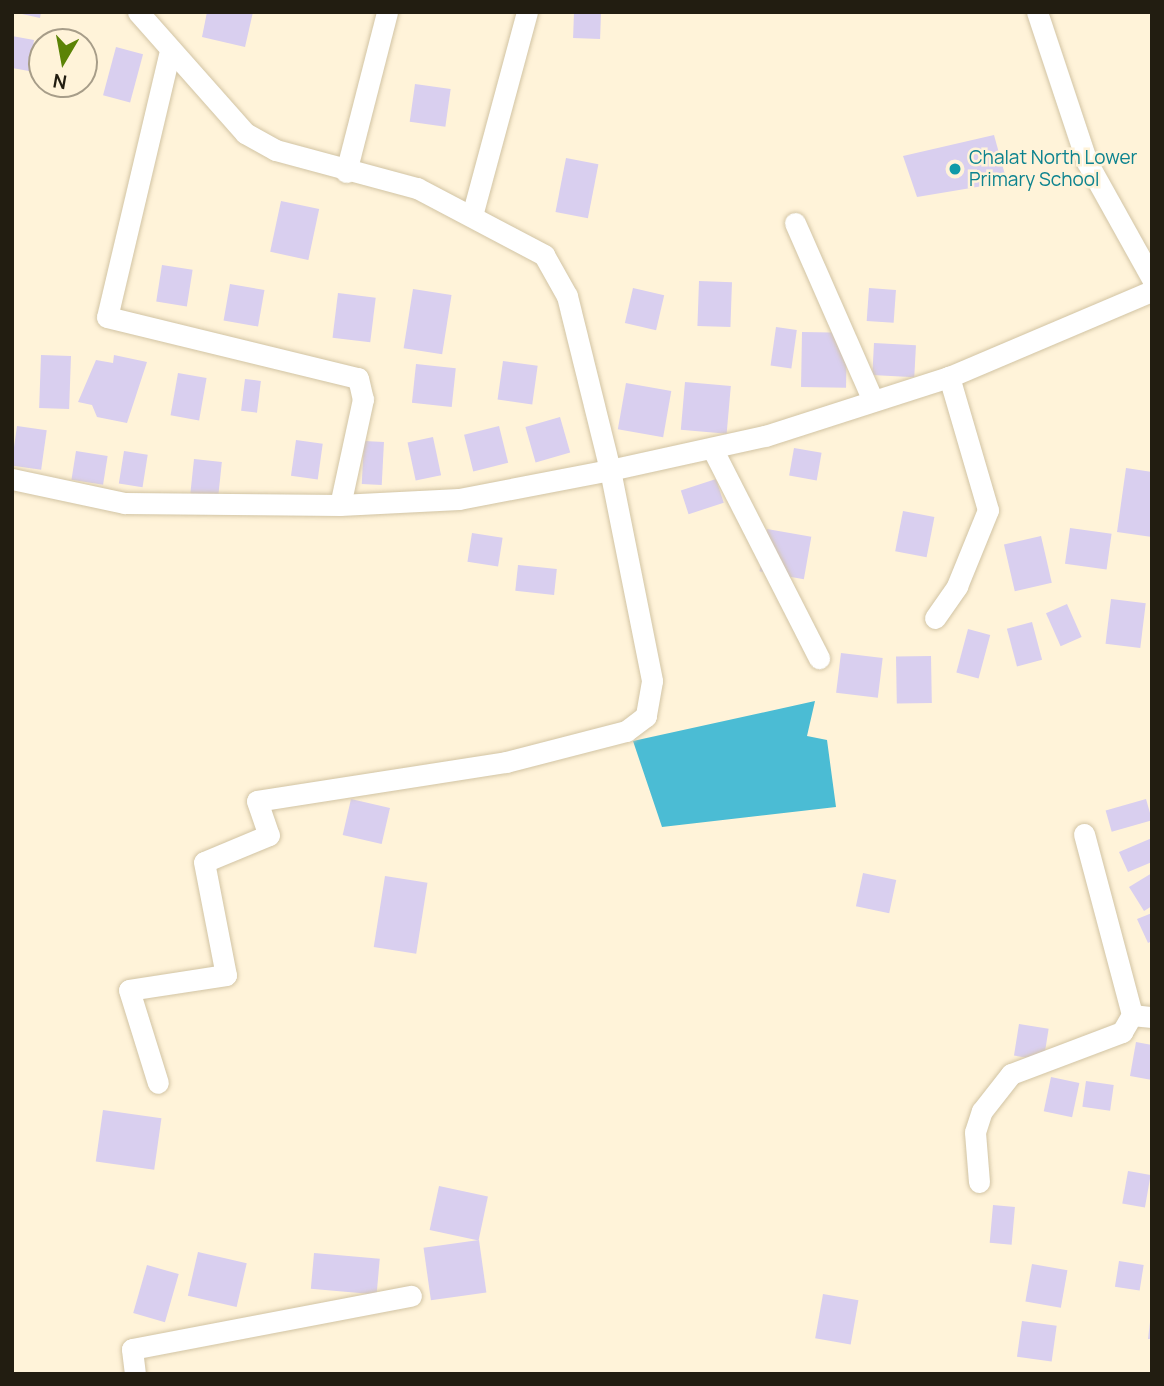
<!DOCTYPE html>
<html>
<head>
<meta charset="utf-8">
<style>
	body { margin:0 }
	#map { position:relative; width:1164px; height:1386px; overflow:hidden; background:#fff3d9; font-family:Manrope,sans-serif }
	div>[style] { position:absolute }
	.water>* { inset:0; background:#4bbcd4 }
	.building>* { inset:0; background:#d9cfef; transform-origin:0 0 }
	.roads { filter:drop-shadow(0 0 2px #d2c4a4) drop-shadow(0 0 2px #d2c4a4) }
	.street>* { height:21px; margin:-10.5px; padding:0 10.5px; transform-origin:10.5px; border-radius:10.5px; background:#fff }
	.dots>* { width:19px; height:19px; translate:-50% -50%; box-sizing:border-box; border:4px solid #fff3d9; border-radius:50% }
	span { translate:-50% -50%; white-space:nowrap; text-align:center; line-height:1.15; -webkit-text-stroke:5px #fff3d9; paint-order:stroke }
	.culture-label { font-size:19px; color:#0d838f }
	.left { translate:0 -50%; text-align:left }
	.frame { position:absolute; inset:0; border:14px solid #221d11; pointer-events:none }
	.north { position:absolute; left:28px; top:28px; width:70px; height:70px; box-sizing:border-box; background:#fff3d9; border:2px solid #a79d89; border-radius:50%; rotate:190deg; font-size:19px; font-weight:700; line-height:28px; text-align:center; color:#221d11 }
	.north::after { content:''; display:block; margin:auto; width:24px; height:32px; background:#5b8306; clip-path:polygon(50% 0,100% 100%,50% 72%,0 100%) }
</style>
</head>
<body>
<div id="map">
	<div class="water">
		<i style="clip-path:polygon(815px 701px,807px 736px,827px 740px,836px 807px,662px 827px,633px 741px)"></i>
	</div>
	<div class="building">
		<i style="clip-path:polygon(13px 12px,41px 12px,40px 18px)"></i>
		<i style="clip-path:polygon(207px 12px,253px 12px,245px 47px,202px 37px)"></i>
		<i style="left:574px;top:12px;width:27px;height:26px;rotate:2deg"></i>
		<i style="clip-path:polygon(12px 36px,34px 40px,29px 71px,12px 68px)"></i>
		<i style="left:116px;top:47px;width:28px;height:50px;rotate:15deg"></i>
		<i style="left:415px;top:84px;width:36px;height:38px;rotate:8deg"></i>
		<i style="clip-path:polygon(994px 135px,1007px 182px,917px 197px,903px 156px)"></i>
		<i style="left:566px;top:158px;width:33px;height:55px;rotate:11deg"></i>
		<i style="left:281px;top:201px;width:39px;height:52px;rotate:12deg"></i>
		<i style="left:162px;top:265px;width:31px;height:37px;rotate:9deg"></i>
		<i style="left:699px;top:281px;width:33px;height:45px;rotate:2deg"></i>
		<i style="left:230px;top:284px;width:35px;height:37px;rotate:10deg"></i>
		<i style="left:633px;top:288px;width:32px;height:36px;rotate:13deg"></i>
		<i style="left:869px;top:288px;width:27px;height:33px;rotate:4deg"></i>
		<i style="left:413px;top:289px;width:39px;height:60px;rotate:9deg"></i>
		<i style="left:338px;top:293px;width:38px;height:45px;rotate:7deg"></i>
		<i style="left:776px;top:327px;width:21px;height:39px;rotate:8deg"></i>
		<i style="left:802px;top:332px;width:45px;height:55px;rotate:1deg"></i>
		<i style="left:874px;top:343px;width:42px;height:32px;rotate:3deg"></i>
		<i style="left:41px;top:355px;width:30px;height:53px;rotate:2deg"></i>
		<i style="clip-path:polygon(114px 355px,147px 362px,127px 423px,97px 417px,92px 405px,78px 402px,96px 360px,113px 363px)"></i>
		<i style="left:503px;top:361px;width:35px;height:39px;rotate:8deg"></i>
		<i style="left:416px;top:364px;width:40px;height:39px;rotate:6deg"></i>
		<i style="left:178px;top:373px;width:29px;height:43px;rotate:10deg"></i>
		<i style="left:245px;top:379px;width:16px;height:32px;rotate:7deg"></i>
		<i style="left:685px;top:382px;width:46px;height:48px;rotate:5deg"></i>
		<i style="left:626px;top:383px;width:46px;height:47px;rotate:10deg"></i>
		<i style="left:560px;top:417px;width:37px;height:36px;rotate:74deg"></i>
		<i style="left:17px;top:426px;width:30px;height:40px;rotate:8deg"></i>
		<i style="left:499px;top:426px;width:38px;height:36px;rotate:76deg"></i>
		<i style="left:433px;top:437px;width:39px;height:26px;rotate:78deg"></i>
		<i style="left:296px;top:440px;width:27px;height:36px;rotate:8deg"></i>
		<i style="left:364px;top:441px;width:20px;height:43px;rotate:3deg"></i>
		<i style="left:794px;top:448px;width:28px;height:28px;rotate:10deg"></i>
		<i style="left:76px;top:451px;width:32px;height:29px;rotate:9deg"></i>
		<i style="left:124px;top:451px;width:24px;height:33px;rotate:9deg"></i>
		<i style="left:194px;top:459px;width:28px;height:35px;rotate:6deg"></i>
		<i style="clip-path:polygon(1126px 468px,1152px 472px,1152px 537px,1117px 532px)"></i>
		<i style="left:716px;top:479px;width:25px;height:37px;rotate:72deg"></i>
		<i style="left:903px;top:511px;width:32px;height:41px;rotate:11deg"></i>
		<i style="left:1070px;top:528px;width:42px;height:36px;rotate:8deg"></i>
		<i style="left:767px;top:529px;width:45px;height:43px;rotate:10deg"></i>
		<i style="left:472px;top:533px;width:31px;height:29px;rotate:9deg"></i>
		<i style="left:1041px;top:536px;width:48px;height:38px;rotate:77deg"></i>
		<i style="left:518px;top:565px;width:39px;height:26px;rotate:6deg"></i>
		<i style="left:1111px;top:599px;width:35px;height:45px;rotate:7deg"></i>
		<i style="left:1067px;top:604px;width:36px;height:23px;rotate:66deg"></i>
		<i style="left:1032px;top:622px;width:39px;height:26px;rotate:75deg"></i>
		<i style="left:968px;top:629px;width:23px;height:45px;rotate:15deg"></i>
		<i style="left:841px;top:653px;width:42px;height:40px;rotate:7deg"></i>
		<i style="left:931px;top:656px;width:47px;height:35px;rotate:89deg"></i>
		<i style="left:351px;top:799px;width:40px;height:37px;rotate:13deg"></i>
		<i style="left:1146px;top:799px;width:22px;height:42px;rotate:74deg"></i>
		<i style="clip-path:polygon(1152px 838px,1152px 862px,1128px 872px,1119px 852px)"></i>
		<i style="left:863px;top:873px;width:34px;height:34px;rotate:12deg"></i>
		<i style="clip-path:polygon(1152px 873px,1152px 906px,1144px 911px,1129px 887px)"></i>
		<i style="left:385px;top:876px;width:43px;height:72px;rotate:9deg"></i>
		<i style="clip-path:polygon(1152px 913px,1152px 941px,1148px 943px,1137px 919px)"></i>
		<i style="left:1019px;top:1024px;width:30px;height:32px;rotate:9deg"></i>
		<i style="clip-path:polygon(1136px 1042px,1152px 1045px,1152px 1080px,1130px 1076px)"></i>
		<i style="left:1051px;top:1077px;width:29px;height:35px;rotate:12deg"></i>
		<i style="left:1086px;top:1081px;width:28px;height:26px;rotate:8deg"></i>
		<i style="left:103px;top:1110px;width:59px;height:52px;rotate:8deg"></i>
		<i style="left:1128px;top:1171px;width:23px;height:33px;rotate:10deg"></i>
		<i style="left:439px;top:1186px;width:50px;height:45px;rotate:12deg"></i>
		<i style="left:993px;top:1205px;width:22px;height:38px;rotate:5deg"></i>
		<i style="left:479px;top:1240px;width:53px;height:56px;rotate:82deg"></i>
		<i style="left:198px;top:1252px;width:50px;height:45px;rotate:13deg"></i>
		<i style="left:314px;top:1253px;width:66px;height:36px;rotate:5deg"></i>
		<i style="left:1119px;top:1261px;width:25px;height:26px;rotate:9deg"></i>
		<i style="left:1032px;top:1264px;width:36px;height:38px;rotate:10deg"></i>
		<i style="left:147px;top:1265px;width:33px;height:50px;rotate:16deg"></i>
		<i style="left:823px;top:1294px;width:36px;height:45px;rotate:10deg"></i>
		<i style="left:1022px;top:1321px;width:35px;height:36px;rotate:8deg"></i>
		<i style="clip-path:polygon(1150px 1322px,1152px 1322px,1152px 1339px,1148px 1339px)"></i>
	</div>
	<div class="roads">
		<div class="street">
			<i style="left:138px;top:12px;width:162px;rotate:48.5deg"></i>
			<i style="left:245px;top:133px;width:35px;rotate:29deg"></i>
			<i style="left:276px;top:150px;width:146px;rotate:15.1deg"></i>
			<i style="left:417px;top:188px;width:144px;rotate:27.8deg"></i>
			<i style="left:544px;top:255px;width:47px;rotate:60.7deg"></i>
			<i style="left:567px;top:296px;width:179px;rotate:76.1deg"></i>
			<i style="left:610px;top:470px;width:159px;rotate:-12.4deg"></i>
			<i style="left:765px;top:436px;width:193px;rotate:-17.8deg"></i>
			<i style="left:949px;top:377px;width:220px;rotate:-23deg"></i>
			<i style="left:1037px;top:12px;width:158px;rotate:71.6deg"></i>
			<i style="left:1087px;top:162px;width:134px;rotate:60.9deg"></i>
			<i style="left:169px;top:55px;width:269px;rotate:103.3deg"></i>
			<i style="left:107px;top:317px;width:258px;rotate:13.7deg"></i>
			<i style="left:358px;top:378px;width:22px;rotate:77deg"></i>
			<i style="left:363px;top:399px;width:108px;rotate:102.2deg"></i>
			<i style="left:346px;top:172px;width:165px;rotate:-75.6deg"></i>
			<i style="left:473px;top:212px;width:207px;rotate:-74.9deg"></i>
			<i style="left:795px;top:223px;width:194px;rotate:66.3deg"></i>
			<i style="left:712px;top:448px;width:236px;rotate:63deg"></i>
			<i style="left:12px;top:479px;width:115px;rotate:12.1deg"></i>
			<i style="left:124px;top:503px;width:216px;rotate:0.5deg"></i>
			<i style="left:340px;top:505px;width:119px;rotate:-2.9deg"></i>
			<i style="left:459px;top:499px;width:154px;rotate:-10.9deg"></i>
			<i style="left:610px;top:470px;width:215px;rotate:78.7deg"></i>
			<i style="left:652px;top:681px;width:36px;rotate:100deg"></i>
			<i style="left:646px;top:716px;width:25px;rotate:143deg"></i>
			<i style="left:626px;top:731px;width:124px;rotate:165.5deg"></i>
			<i style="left:506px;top:762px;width:252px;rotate:171.1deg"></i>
			<i style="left:257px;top:801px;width:36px;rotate:71deg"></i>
			<i style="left:269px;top:835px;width:70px;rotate:157.4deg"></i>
			<i style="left:204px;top:862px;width:115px;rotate:79deg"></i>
			<i style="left:226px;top:975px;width:98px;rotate:171.2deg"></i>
			<i style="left:129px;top:990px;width:97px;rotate:72.7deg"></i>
			<i style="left:935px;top:618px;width:39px;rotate:-55deg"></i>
			<i style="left:957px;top:586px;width:82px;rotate:-67.8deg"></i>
			<i style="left:988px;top:510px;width:139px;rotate:-106.3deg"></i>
			<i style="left:1084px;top:834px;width:187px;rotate:75.1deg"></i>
			<i style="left:1132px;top:1015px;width:20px;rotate:6deg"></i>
			<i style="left:979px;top:1182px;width:50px;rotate:-94.6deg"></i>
			<i style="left:975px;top:1132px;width:22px;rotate:-72deg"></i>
			<i style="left:982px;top:1111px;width:47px;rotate:-51.9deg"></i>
			<i style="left:1011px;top:1074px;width:119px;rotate:-20.7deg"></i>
			<i style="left:1122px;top:1032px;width:20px;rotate:-60deg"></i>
			<i style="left:135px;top:1374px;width:25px;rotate:-97deg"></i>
			<i style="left:132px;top:1349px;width:284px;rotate:-10.8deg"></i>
		</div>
	</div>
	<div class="dots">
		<i style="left:955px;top:169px;background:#0f9aa8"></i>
	</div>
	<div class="culture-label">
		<span class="left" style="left:969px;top:169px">Chalat North Lower<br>Primary School</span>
	</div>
	<div class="frame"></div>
	<div class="north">N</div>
</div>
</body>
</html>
